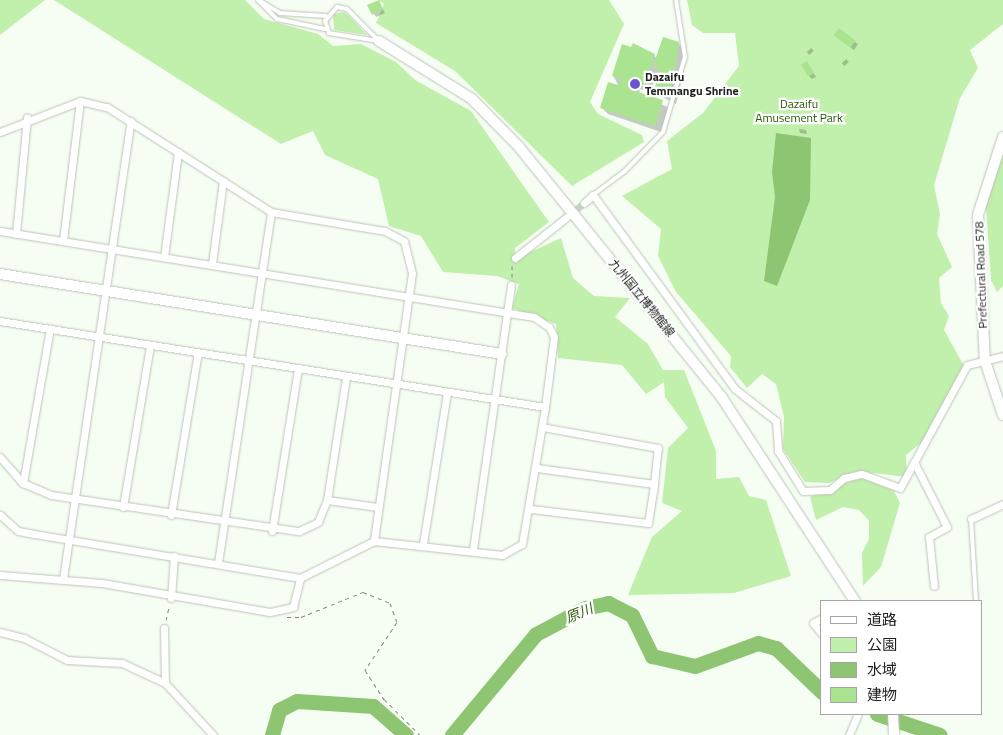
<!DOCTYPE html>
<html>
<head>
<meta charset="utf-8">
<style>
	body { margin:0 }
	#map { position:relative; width:1003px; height:735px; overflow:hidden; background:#f6fef3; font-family:"Titillium Web","Noto Sans JP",sans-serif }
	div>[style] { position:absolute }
	.green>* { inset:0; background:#c1efac }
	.water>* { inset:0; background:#8dc573 }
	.shadow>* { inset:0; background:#0003; transform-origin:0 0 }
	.river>* { height:15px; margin:-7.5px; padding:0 7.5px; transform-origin:7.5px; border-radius:7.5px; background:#8dc573 }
	.building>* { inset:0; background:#abe490; transform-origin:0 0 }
	.street-tunnel>* { height:7px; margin-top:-3.5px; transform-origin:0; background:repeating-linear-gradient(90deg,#cbd2c8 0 7px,transparent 0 10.5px) }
	.path>* { height:1px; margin-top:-0.5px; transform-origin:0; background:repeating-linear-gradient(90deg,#7f857d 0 4px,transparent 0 8px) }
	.roads { filter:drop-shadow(0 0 1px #bcc3b9) drop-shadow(0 0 1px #bcc3b9) }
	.lane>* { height:4px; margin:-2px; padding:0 2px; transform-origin:2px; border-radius:2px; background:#fff }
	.street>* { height:7px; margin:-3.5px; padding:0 3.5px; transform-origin:3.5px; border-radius:3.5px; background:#fff }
	.secondary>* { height:10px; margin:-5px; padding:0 5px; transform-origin:5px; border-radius:5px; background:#fff }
	.dots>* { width:14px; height:14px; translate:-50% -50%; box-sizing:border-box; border:2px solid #fff; border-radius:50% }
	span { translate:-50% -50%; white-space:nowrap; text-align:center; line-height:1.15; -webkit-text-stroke:4.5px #fff; paint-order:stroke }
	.poi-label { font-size:12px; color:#1e211d; font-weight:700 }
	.left { translate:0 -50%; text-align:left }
	.park-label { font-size:12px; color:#265900 }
	.street-label { font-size:12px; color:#1e211d }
	.water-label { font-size:14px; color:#2f620c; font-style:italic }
	.legend { position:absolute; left:820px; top:600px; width:162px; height:115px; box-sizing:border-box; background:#fff; border:1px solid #a5a6a5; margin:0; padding:6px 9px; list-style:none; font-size:15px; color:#1e211d }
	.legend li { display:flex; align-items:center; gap:10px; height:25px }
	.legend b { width:25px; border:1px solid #a5a6a5 }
</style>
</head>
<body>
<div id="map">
	<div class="green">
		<i style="clip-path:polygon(0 0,45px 0,0 35px)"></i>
		<i style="clip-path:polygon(54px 0,245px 0,264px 19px,318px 34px,333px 46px,361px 44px,396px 62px,415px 80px,471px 111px,549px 222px,515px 248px,515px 259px,561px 238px,573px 278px,594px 296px,630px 298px,615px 317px,648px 344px,663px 370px,684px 370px,716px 451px,716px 479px,739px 477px,749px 496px,766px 500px,791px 576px,734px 593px,628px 595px,652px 537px,682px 511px,662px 503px,668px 448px,688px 428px,665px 397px,664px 382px,646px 394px,622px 365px,558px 358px,556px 324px,512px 308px,519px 284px,497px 276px,443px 272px,421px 236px,389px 226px,378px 179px,325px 155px,313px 131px,281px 144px)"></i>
		<i style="clip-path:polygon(378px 0,609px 0,624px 24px,590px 102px,598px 114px,642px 135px,644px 142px,572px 186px,455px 71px,376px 23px,384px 4px)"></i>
		<i style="clip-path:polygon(687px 0,1003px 0,1003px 24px,970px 50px,978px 68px,960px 98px,934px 185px,940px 214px,937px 234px,952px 267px,939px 278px,941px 303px,949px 316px,944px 330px,964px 366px,922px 442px,906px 455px,907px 477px,857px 471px,829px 483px,805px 482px,783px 449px,784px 417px,776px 384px,762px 374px,747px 388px,730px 367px,731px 356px,676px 292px,658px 256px,661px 229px,622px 196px,672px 169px,667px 141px,703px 113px,739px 66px,735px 33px,703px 33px,692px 25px)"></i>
		<i style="clip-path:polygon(344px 12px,347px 14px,367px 35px,334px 30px,333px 14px)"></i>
		<i style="clip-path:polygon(1003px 142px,1003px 286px,997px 292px,991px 280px,986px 207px)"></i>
		<i style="clip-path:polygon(861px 477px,894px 491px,900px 503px,881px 567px,863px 586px,862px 553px,869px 539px,869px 521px,859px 510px,843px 507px,816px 520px,810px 497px)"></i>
	</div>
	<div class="water">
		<i style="clip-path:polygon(776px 133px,811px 138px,810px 200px,777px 286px,764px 281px,775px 197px,772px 172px)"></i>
	</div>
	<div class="shadow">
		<i style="clip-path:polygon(378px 1px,385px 13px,376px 17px,369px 6px)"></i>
		<i style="clip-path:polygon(838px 38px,855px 42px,858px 44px,854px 50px)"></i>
		<i style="clip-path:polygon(678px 43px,685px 50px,685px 65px,676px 104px,655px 93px,660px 69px,650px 92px,640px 89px,639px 93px,669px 108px,661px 132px,608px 114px,601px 107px,619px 87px,613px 75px,654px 55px,657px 59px)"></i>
		<i style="left:811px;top:48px;width:4px;height:6px;rotate:45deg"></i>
		<i style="left:846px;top:59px;width:4px;height:6px;rotate:45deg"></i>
		<i style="clip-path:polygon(809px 66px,816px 77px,812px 79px,809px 76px)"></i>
		<i style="clip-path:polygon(799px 129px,806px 130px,807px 134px,800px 133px)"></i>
	</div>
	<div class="river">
		<i style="left:877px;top:714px;width:66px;rotate:18.4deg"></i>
		<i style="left:272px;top:735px;width:26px;rotate:-74deg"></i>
		<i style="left:279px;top:710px;width:20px;rotate:-27deg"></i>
		<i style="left:297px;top:701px;width:76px;rotate:3.8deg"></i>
		<i style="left:373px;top:706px;width:44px;rotate:41.3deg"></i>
		<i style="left:452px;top:735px;width:131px;rotate:-50.3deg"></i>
		<i style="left:536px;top:634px;width:55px;rotate:-28deg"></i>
		<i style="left:585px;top:608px;width:24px;rotate:-12deg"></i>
		<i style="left:608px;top:603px;width:27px;rotate:27deg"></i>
		<i style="left:632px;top:615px;width:46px;rotate:64deg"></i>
		<i style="left:652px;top:656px;width:44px;rotate:13.1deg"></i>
		<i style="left:695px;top:666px;width:67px;rotate:-20.1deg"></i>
		<i style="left:758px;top:643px;width:19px;rotate:16deg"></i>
		<i style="left:776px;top:648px;width:64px;rotate:43.7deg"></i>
	</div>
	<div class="building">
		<i style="clip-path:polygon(379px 0,383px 9px,372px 15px,367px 5px)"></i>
		<i style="left:839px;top:28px;width:21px;height:9px;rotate:37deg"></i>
		<i style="clip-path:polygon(663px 37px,679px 42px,670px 98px,654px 93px,659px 68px,653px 66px)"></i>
		<i style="clip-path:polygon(633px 43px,655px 54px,644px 87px,634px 83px,632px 90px,663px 100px,655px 126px,600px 108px,608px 82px,618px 85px,621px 79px,612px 76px,622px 44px,631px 47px)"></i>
		<i style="left:807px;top:61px;width:14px;height:7px;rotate:60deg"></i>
	</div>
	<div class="street-tunnel">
		<i style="left:569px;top:216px;width:20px;rotate:-41deg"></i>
	</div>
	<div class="path">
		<i style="left:512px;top:277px;width:11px;rotate:-90deg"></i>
		<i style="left:287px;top:617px;width:14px"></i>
		<i style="left:301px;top:617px;width:67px;rotate:-22deg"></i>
		<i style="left:363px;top:592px;width:29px;rotate:22deg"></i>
		<i style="left:390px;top:603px;width:20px;rotate:70deg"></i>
		<i style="left:397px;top:622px;width:58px;rotate:123.7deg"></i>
		<i style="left:365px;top:670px;width:35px;rotate:57deg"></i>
		<i style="left:384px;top:699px;width:51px;rotate:45deg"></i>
		<i style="left:166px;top:620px;width:13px;rotate:-77deg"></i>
	</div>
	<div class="roads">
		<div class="lane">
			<i style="left:258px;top:0;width:27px;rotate:45deg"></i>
			<i style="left:277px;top:19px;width:49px;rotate:11.8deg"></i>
			<i style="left:260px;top:1px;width:23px;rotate:31deg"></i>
			<i style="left:280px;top:13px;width:46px;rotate:3.7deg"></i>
			<i style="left:337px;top:7px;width:10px;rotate:11deg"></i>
			<i style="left:347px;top:9px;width:45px;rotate:45deg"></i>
			<i style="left:379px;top:41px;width:51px;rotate:-170.9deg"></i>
			<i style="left:329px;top:33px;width:13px;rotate:-108deg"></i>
			<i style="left:325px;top:21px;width:18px;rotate:-49deg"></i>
			<i style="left:593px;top:195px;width:39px;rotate:-37deg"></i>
			<i style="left:624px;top:172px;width:56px;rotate:-45.7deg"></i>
			<i style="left:663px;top:132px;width:78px;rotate:-73.7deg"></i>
			<i style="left:685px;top:57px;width:58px;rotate:-99deg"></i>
			<i style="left:971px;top:519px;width:82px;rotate:86.5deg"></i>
		</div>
		<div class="street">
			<i style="left:0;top:132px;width:86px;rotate:-21.2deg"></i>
			<i style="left:80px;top:101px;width:28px;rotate:13deg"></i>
			<i style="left:107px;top:107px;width:195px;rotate:32.6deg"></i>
			<i style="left:271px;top:212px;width:116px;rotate:9.5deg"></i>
			<i style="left:385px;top:231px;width:21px;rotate:28deg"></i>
			<i style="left:404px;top:241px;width:33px;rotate:76deg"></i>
			<i style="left:412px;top:273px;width:271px;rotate:98.1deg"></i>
			<i style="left:584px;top:203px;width:12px;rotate:-42deg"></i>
			<i style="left:593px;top:195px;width:240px;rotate:53.8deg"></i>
			<i style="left:735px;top:389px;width:52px;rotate:38deg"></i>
			<i style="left:776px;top:421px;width:30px;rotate:86deg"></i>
			<i style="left:778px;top:451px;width:47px;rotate:58deg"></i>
			<i style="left:803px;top:491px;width:27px;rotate:-2deg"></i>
			<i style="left:830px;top:490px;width:18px;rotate:-41deg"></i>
			<i style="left:844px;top:478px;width:18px;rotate:-13deg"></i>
			<i style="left:862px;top:474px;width:40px;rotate:20.2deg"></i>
			<i style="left:900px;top:488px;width:140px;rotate:-61.4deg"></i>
			<i style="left:967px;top:365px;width:37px;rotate:-14deg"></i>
			<i style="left:0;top:231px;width:541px;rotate:9.15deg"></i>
			<i style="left:534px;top:317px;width:18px;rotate:34deg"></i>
			<i style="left:549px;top:327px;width:11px;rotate:63deg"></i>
			<i style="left:554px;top:337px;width:71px;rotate:97.3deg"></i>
			<i style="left:16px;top:234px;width:117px;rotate:-84.6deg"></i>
			<i style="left:63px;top:241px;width:141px;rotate:-83.1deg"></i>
			<i style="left:164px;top:257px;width:106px;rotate:-82.4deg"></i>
			<i style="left:515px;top:258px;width:66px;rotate:-38.3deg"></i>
			<i style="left:212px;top:264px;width:84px;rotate:-82.5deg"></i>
			<i style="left:0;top:321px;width:552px;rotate:8.97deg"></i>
			<i style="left:545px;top:407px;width:139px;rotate:99.5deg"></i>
			<i style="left:522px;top:544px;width:23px;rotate:151deg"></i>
			<i style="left:502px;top:555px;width:129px;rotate:-173.8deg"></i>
			<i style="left:374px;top:541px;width:83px;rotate:153.4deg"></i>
			<i style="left:300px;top:578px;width:270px;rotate:-170.6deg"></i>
			<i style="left:34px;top:534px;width:16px;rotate:-169deg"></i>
			<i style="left:18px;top:531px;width:24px;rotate:-138deg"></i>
			<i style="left:0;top:457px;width:35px;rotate:49deg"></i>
			<i style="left:23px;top:483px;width:30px;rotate:23deg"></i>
			<i style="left:51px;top:495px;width:251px;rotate:8.3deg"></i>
			<i style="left:299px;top:531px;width:21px;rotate:-25deg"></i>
			<i style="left:318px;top:522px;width:24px;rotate:-68deg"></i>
			<i style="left:327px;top:500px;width:124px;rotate:-81.2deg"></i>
			<i style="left:914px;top:462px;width:73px;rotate:63.1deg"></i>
			<i style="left:947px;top:527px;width:21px;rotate:151deg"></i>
			<i style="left:929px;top:537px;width:49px;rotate:84.2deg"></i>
			<i style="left:537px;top:468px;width:118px;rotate:7.8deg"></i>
			<i style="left:23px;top:483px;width:157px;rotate:-80.1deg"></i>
			<i style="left:327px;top:500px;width:51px;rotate:7.8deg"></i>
			<i style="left:123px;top:507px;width:164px;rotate:-80.5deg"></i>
			<i style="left:531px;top:509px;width:118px;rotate:6.8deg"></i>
			<i style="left:648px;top:523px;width:39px;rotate:-81deg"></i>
			<i style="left:654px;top:484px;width:36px;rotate:-84deg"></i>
			<i style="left:658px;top:448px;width:117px;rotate:-169.7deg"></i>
			<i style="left:171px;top:515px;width:165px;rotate:-80.6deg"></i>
			<i style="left:971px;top:519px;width:35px;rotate:-25deg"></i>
			<i style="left:272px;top:531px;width:164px;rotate:-80.9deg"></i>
			<i style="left:423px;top:544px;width:153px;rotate:-81deg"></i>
			<i style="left:473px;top:549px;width:267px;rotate:-81.8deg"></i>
			<i style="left:218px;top:563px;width:355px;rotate:-81.4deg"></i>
			<i style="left:0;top:575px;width:102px;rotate:4.5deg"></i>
			<i style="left:102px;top:583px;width:170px;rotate:9.8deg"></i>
			<i style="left:270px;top:612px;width:24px;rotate:-12deg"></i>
			<i style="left:293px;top:607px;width:30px;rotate:-76deg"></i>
			<i style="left:63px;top:579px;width:463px;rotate:-81.6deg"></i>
			<i style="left:171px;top:598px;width:42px;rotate:-85.9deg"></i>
			<i style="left:822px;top:618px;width:10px;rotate:151deg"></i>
			<i style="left:813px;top:623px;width:14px;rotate:51deg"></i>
			<i style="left:164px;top:628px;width:55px;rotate:89deg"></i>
			<i style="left:0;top:632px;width:25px;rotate:14deg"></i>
			<i style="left:24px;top:638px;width:48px;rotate:27.1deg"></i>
			<i style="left:67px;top:660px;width:55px;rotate:3.1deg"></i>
			<i style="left:122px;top:663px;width:47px;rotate:24.9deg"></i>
			<i style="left:165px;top:683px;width:71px;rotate:47.3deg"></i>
			<i style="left:849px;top:735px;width:23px;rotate:-67deg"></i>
		</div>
		<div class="secondary">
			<i style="left:379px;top:41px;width:110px;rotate:31.9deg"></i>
			<i style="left:472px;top:99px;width:67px;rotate:45.6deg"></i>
			<i style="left:519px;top:147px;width:323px;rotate:51deg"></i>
			<i style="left:722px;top:398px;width:243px;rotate:56.8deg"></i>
			<i style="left:1003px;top:137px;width:82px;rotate:107.8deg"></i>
			<i style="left:978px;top:215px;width:146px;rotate:87.3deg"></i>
			<i style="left:985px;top:361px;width:57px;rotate:71.6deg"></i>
			<i style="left:0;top:274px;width:508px;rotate:9.05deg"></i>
			<i style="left:893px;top:714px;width:21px;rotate:87deg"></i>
		</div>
	</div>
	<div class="dots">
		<i style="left:635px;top:84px;background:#6a56cf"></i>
	</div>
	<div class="poi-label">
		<span class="left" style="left:645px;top:84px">Dazaifu<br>Temmangu Shrine</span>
	</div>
	<div class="park-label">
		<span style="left:799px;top:111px">Dazaifu<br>Amusement Park</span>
	</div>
	<div class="street-label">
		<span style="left:981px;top:275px;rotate:-92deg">Prefectural Road 578</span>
		<span style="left:642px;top:298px;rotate:51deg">九州国立博物館線</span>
	</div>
	<div class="water-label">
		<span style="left:579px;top:613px;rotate:-23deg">原川</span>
	</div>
	<ul class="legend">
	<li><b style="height:6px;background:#fff"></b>道路</li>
	<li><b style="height:14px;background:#c1efac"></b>公園</li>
	<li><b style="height:14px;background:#8dc573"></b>水域</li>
	<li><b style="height:14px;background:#abe490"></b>建物</li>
	</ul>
</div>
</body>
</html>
